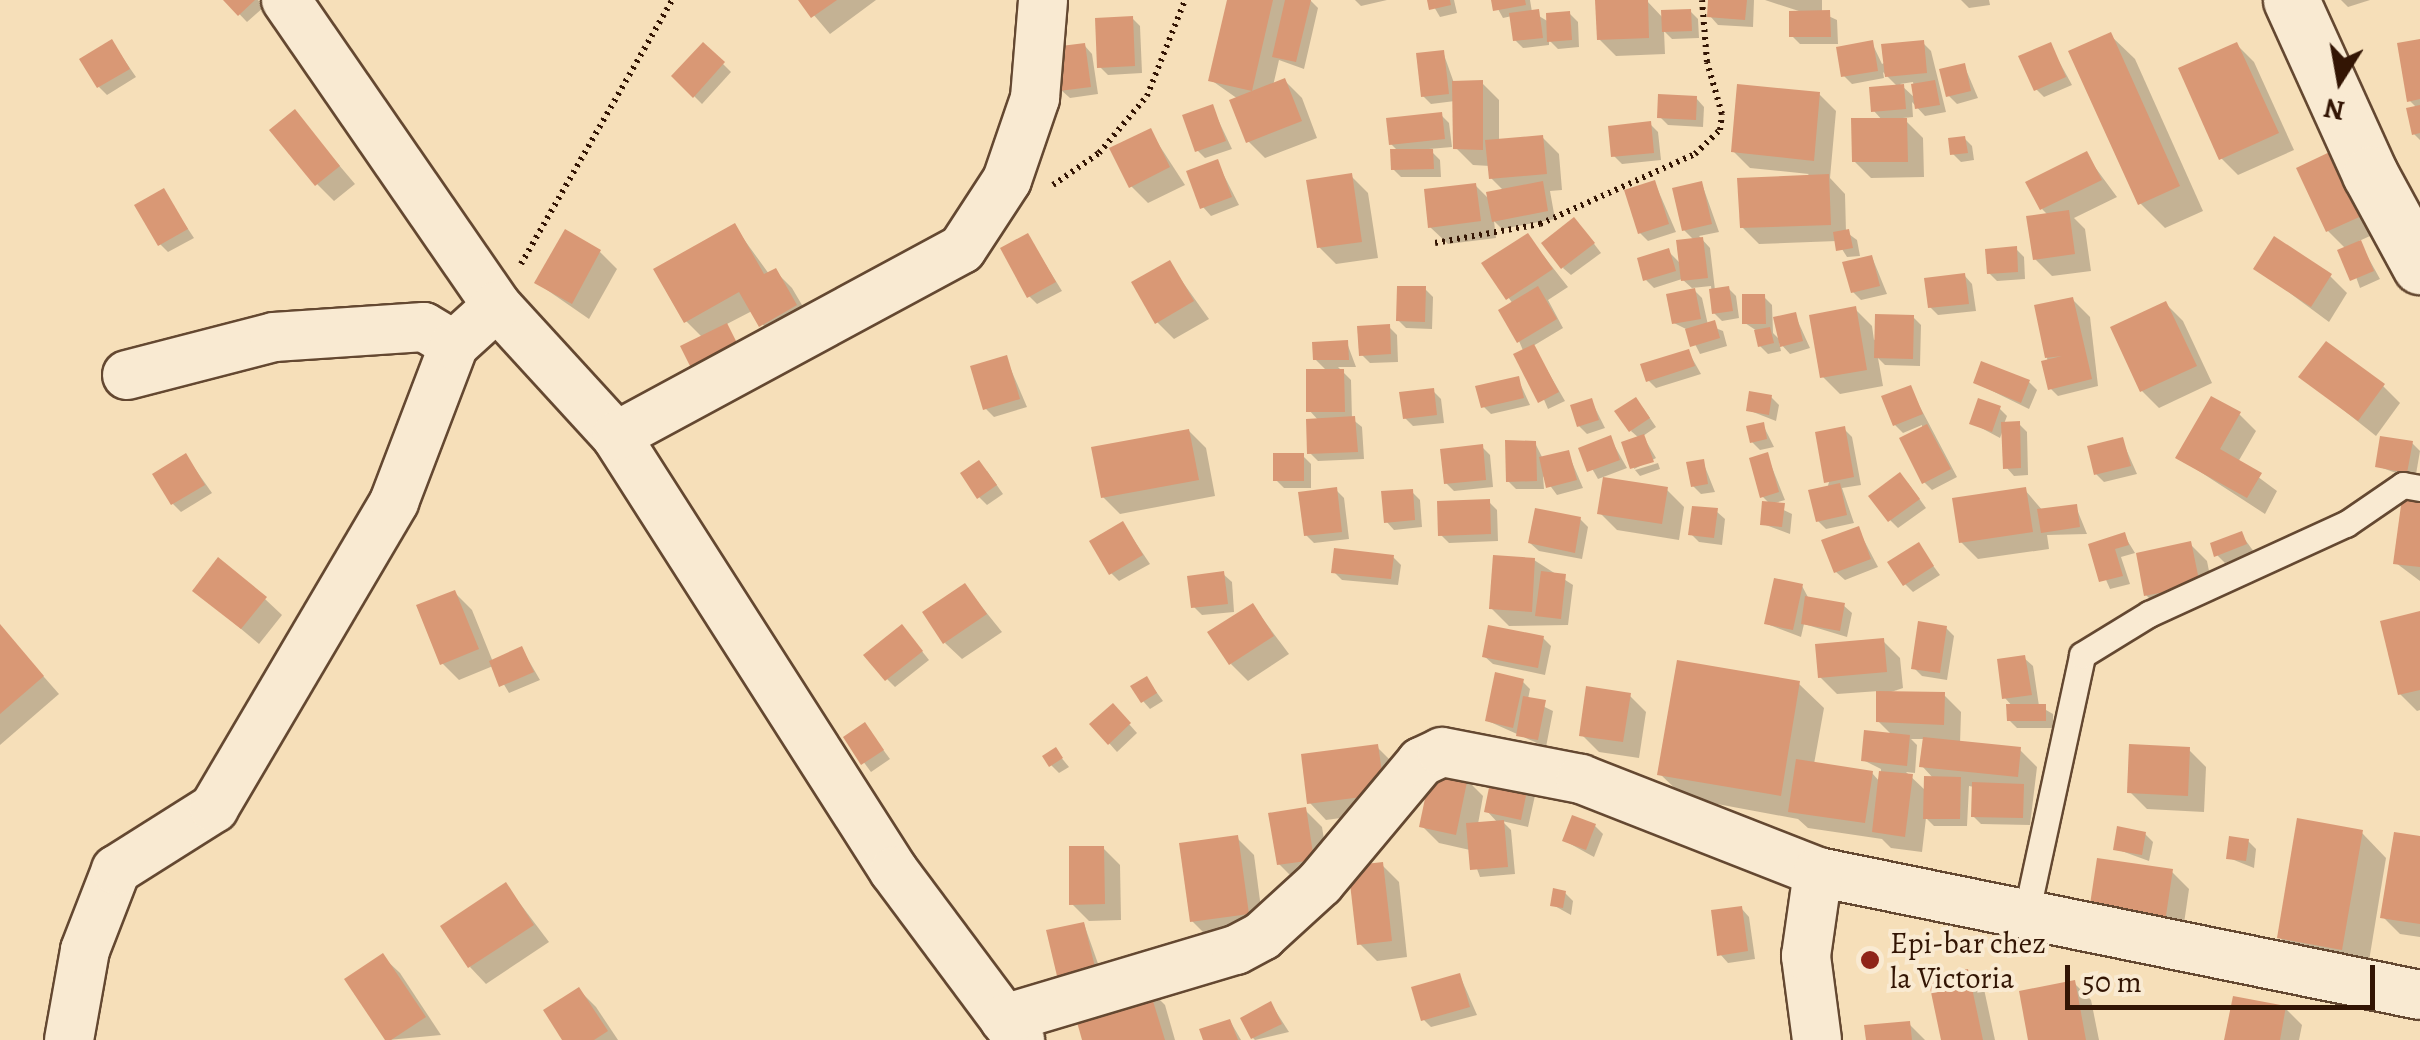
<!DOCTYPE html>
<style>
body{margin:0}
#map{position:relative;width:2420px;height:1040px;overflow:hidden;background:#f6dfb9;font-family:Alegreya,serif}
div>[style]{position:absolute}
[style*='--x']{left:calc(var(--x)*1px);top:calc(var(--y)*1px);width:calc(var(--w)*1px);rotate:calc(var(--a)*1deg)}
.shadow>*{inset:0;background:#0003}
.building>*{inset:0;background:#d99875}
.path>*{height:6px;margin-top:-3px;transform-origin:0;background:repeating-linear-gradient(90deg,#331504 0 2.5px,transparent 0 7.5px)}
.roads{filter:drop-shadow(2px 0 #644831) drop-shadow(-2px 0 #644831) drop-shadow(0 2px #644831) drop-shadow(0 -2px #644831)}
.lane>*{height:25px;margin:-12.5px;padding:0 12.5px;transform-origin:12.5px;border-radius:12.5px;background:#f9ead2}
.street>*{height:48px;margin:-24px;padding:0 24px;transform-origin:24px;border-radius:24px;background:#f9ead2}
.secondary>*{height:55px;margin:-27.5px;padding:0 27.5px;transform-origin:27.5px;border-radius:27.5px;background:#f9ead2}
.dots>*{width:28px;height:28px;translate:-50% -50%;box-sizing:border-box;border:5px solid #f9ead2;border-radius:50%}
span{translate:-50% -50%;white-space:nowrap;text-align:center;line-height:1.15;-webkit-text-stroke:8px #f9ead2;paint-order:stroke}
.poi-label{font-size:30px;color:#331504}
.left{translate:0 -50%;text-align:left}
.north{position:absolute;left:2290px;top:30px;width:100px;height:100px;-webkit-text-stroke:8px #f9ead2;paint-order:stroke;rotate:191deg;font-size:28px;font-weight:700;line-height:40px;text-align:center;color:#331504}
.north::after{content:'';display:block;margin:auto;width:35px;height:45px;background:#331504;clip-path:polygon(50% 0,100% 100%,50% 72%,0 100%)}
.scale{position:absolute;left:2065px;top:965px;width:310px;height:45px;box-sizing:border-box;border:5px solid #331504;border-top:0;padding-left:12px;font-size:30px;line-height:35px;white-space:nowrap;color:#331504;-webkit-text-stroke:8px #f9ead2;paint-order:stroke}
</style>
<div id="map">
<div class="shadow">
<i style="clip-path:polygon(226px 0,258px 0,264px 7px,247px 22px)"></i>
<i style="clip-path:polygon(801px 0,876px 0,830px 34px)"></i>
<i style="clip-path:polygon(1229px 0,1310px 0,1318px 8px,1304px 69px,1279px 60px,1273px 86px,1285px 81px,1302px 98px,1317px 138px,1265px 158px,1248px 141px,1238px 99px,1211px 80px)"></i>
<i style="clip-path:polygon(1355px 0,1387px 0,1361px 6px)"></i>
<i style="clip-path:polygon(1430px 0,1454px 0,1457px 13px,1440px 17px)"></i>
<i style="clip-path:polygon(1493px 0,1530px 0,1532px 12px,1549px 22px,1570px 14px,1578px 22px,1579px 47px,1558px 49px,1549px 40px,1549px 45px,1523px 48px,1515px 40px,1512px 16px,1503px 18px)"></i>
<i style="clip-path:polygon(1711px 0,1754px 0,1753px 27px,1718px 25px,1710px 16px)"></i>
<i style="clip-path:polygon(1765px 0,1822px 0,1822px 13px,1837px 20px,1838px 44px,1800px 44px,1792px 36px,1805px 13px)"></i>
<i style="clip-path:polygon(1961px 0,1989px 0,1990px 5px,1969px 8px)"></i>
<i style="clip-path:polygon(2341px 0,2370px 0,2348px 7px)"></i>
<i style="clip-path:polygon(1647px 1px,1663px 18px,1690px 11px,1698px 19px,1699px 38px,1672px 39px,1664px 31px,1665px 54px,1616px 56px,1599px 39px)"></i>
<i style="clip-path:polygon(1132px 18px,1140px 26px,1142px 73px,1108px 75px,1100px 67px)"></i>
<i style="clip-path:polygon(2110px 35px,2135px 59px,2203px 211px,2165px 228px,2140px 203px)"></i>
<i style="clip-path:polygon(112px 42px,136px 77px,107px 95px,99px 87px)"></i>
<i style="clip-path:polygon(2420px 42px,2420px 140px,2414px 134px,2417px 108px,2409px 100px)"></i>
<i style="clip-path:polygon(evenodd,1872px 43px,1882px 64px,1923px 43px,1931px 51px,1946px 112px,1925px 116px,1912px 102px,1913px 117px,1903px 118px,1923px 138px,1924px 177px,1871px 178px,1854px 161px,1883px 121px,1874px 111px,1898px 87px,1883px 72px,1884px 78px,1852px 84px,1844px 76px,1872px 43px,1913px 82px,1916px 99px,1900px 84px,1913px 82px)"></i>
<i style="clip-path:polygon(704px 45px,731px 72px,702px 104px,674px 76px)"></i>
<i style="clip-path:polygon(1084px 45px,1092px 54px,1098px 94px,1070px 98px,1061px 90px)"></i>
<i style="clip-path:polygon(2050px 45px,2072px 85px,2044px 97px,2036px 89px)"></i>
<i style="clip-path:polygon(2237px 45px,2254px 62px,2294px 150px,2238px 175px,2221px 158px)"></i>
<i style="clip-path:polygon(1443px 52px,1454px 83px,1482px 83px,1499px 100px,1499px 141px,1542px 137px,1559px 154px,1562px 190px,1550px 191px,1555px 219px,1502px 229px,1494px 221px,1496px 238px,1448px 244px,1430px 227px,1475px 185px,1490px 200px,1504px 191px,1491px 178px,1490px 166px,1473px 165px,1456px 148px,1455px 101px,1431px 104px,1423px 96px)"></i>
<i style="clip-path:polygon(1964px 65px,1978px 98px,1957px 104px,1949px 96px)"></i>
<i style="clip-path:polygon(1819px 94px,1836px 111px,1830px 178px,1845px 194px,1846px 232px,1857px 240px,1860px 256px,1847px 257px,1837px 241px,1759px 244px,1742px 227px,1809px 174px,1750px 168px,1733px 151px)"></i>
<i style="clip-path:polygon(1696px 98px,1704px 107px,1703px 127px,1668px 125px,1660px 117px)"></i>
<i style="clip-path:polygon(1212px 107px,1232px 149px,1205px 158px,1197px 150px)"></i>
<i style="clip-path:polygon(294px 112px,355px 184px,334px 201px,317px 184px)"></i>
<i style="clip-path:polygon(1441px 115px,1449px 123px,1452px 147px,1429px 149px,1440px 160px,1441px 177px,1401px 177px,1393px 169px,1399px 152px,1391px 144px)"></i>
<i style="clip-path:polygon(1650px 124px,1658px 132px,1661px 160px,1622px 164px,1614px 156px)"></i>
<i style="clip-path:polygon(1150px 131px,1185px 185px,1148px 203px,1131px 186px)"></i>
<i style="clip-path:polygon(1964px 138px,1972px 146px,1974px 160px,1961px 162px,1953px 154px)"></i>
<i style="clip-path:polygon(2335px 152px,2381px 231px,2359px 241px,2380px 279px,2360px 288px,2346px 249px,2328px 231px)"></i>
<i style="clip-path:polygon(2086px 155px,2117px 197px,2074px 218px,2085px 229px,2091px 271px,2052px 276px,2035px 259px,2048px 215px,2042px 209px)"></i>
<i style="clip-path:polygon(1217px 162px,1239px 205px,1211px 216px,1203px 207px)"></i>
<i style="clip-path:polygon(1351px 176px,1368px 193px,1378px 258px,1336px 264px,1319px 247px)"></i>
<i style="clip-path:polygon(1655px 183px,1676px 232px,1648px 241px,1640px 233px)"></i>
<i style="clip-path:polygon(1702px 184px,1719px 232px,1699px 236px,1710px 248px,1715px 290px,1728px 288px,1736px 296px,1739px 318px,1722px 321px,1714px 313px,1711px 286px,1692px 288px,1702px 298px,1708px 325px,1723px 331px,1727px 346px,1700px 354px,1688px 330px,1674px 323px,1694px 290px,1682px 279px,1654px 288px,1646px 280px,1668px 251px,1681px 264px,1695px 241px,1684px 230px)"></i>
<i style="clip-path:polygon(163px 191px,194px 238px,168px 252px,160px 244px)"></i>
<i style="clip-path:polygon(735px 227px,769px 274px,775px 271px,792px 288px,812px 322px,777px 342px,752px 311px,725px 325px,747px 359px,703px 338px,686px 321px)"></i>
<i style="clip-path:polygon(1582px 228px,1601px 253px,1571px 275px,1563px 268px)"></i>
<i style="clip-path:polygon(1028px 236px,1062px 291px,1037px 304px,1029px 296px)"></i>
<i style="clip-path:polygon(1528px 236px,1568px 287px,1548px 300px,1563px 328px,1533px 346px,1565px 401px,1548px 409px,1519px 341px,1513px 304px,1485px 264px)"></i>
<i style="clip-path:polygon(2016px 249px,2024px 257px,2025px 279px,1997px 281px,1989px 273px)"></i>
<i style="clip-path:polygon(600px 252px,617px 269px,589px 319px,537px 283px)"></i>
<i style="clip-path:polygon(1872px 257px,1887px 294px,1861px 300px,1853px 292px)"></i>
<i style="clip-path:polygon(1169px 263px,1209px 319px,1174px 339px,1157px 322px)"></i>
<i style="clip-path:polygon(2256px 268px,2330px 276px,2347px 293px,2329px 322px)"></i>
<i style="clip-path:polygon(1964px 275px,1972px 284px,1976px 311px,1938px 315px,1930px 307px)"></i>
<i style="clip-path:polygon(1425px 289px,1433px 297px,1432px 329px,1406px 328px,1398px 320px)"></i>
<i style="clip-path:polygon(1764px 297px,1772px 305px,1773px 333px,1781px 341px,1795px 315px,1810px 348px,1790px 354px,1779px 342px,1781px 351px,1768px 354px,1760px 346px,1757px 331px,1745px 323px)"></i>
<i style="clip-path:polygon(2073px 300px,2090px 317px,2098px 386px,2058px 396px,2050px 388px,2047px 357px)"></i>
<i style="clip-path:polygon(2166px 304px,2183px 321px,2212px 383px,2159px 408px,2142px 391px)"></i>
<i style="clip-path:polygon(1855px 309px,1872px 326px,1874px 340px,1913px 317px,1921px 325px,1920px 366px,1885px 365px,1878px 358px,1883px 386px,1840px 394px,1823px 377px)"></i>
<i style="clip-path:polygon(1389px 327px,1397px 335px,1398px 362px,1370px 363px,1362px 355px)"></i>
<i style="clip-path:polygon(1347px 343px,1356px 367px,1338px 367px,1351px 380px,1352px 419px,1362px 427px,1364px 459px,1318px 461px,1310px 453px,1319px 421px,1309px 410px,1328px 372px,1315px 359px)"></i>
<i style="clip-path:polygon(1688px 351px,1701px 374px,1656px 388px,1648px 380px)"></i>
<i style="clip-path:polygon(1006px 358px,1027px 407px,994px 417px,986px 409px)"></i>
<i style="clip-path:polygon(2302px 377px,2383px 386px,2400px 403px,2376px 436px)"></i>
<i style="clip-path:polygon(1518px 379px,1530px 405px,1491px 414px,1483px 406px)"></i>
<i style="clip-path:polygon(2029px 382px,2037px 390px,2029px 409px,1976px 383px)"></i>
<i style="clip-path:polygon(1910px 388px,1957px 477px,1932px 490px,1924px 482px,1922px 425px,1903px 433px,1895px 425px)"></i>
<i style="clip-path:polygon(1433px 391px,1441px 399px,1444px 423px,1413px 426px,1405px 418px)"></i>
<i style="clip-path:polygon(1771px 397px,1779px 405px,1776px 421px,1748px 410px)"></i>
<i style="clip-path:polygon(1591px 400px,1605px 428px,1587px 434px,1579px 426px)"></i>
<i style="clip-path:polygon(1643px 408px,1656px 427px,1643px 436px,1656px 458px,1634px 469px,1639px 438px,1631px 431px)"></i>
<i style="clip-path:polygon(1999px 408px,2007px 416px,2004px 424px,2019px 424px,2027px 432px,2028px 475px,2014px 476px,2006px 467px,2004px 427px,2000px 438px,1972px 423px)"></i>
<i style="clip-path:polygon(2239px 414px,2256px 431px,2238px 462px,2277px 491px,2265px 514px,2179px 458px)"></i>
<i style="clip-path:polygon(1763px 425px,1774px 447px,1760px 450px,1752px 442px)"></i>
<i style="clip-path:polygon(1844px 429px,1852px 437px,1861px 485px,1842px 488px,1854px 523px,1826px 529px,1818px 521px)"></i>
<i style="clip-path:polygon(1189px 431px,1206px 448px,1215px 496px,1120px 514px,1103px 497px)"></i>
<i style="clip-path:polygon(1610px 438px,1627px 468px,1598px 479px,1581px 449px)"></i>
<i style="clip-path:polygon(2122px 440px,2137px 474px,2104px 482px,2096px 474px)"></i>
<i style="clip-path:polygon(1535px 443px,1543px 459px,1568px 453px,1583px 488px,1557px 495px,1543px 476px,1544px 489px,1516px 489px,1508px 481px)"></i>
<i style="clip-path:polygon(2412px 443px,2420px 451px,2415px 480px,2377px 466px)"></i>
<i style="clip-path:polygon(1482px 447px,1490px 455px,1493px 487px,1454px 491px,1446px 483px)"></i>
<i style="clip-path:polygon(1767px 455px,1785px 500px,1771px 504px,1792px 514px,1790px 534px,1763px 524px,1770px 504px,1762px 496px)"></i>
<i style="clip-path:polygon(186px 456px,212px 493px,181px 512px,173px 504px)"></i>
<i style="clip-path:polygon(1303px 456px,1311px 464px,1311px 488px,1284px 488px,1276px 480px)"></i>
<i style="clip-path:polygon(1703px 462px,1715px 492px,1701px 494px,1693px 486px)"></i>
<i style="clip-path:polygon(1658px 463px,1660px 469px,1640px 476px,1635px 470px)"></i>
<i style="clip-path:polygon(987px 471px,1003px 494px,987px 505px,979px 497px)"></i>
<i style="clip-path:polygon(1908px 483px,1926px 508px,1898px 528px,1890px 520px)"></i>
<i style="clip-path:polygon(1336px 490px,1344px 498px,1349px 539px,1314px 543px,1306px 535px)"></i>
<i style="clip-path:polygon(1667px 490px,1684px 507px,1679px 540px,1617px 530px,1600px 513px)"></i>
<i style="clip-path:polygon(2025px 490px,2043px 511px,2076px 507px,2087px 534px,2047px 535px,2049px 549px,1978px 559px,1961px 542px)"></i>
<i style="clip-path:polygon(1412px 492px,1420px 500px,1422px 527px,1394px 530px,1386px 521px)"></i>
<i style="clip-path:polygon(1489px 502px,1497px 510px,1498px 541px,1449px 543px,1441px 535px)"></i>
<i style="clip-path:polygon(2420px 503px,2420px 581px,2396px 563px)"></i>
<i style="clip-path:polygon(1716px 511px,1725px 519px,1722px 545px,1699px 542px,1691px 534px)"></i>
<i style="clip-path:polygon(1580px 519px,1588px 527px,1582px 559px,1539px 551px,1530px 543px)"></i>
<i style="clip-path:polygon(1123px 524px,1150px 564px,1119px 581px,1111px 573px)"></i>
<i style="clip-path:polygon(1858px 529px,1878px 567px,1845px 580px,1836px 572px)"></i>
<i style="clip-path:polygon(2241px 534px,2254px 552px,2225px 563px,2217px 555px)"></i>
<i style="clip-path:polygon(2124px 535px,2135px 553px,2121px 557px,2130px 584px,2110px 589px,2091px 545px)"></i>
<i style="clip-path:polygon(2190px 544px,2207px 561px,2215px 601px,2163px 612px,2146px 595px)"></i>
<i style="clip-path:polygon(1918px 545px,1940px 575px,1913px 592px,1905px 584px)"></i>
<i style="clip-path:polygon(1393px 557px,1401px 565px,1398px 585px,1342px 580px,1334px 572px)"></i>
<i style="clip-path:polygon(1534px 560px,1573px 585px,1568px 625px,1509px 626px,1492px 609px)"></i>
<i style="clip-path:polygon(1223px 574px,1232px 582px,1234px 612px,1202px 615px,1194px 607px)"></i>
<i style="clip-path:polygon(965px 586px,1002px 632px,962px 659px,945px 643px)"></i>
<i style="clip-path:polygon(1802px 586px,1809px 599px,1843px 605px,1852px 613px,1847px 637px,1804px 624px,1801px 637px,1767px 624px)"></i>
<i style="clip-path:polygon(195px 590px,265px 599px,282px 615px,259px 644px)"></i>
<i style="clip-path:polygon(455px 593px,472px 610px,493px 662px,522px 649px,540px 680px,509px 693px,493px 666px,459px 680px,442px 663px)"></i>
<i style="clip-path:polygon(1253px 606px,1289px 654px,1248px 681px,1231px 664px)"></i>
<i style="clip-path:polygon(2420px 614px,2420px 710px,2417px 711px,2400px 694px)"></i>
<i style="clip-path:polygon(0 627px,59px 694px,0 745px)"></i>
<i style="clip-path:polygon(1946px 628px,1954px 636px,1947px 680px,1922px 676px,1914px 668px)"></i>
<i style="clip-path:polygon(909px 635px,929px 660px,895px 687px,887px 679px)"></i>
<i style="clip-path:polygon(1543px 638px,1551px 646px,1545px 675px,1493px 664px,1484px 656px)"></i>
<i style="clip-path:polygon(evenodd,1883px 641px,1900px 658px,1903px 688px,1885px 694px,1944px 695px,1961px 712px,1960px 744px,2020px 750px,2037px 767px,2030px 825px,1981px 824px,1973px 816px,1974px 787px,1969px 786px,1967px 826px,1934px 826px,1926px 818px,1922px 852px,1891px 848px,1882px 839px,1808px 828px,1798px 819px,1685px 798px,1660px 774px,1799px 684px,1824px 708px,1814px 764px,1872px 773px,1880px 782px,1881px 769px,1863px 760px,1892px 735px,1878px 721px,1879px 691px,1837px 694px,1820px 677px,1883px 641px,1911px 739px,1925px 739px,1922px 766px,1934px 779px,1926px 791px,1906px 772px,1915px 773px,1917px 745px,1911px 739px)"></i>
<i style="clip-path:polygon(2024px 658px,2033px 666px,2039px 706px,2053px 714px,2053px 728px,2017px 728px,2009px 720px,2013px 707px,2005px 698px)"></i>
<i style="clip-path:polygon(1147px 679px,1163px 701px,1150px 709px,1143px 701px)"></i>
<i style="clip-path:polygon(1522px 681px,1530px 689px,1528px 699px,1553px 711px,1546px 747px,1488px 721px)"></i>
<i style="clip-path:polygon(1629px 695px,1646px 712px,1639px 758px,1599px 752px,1582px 735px)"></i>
<i style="clip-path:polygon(1113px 706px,1137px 733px,1117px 752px,1093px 725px)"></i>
<i style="clip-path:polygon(865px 725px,890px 759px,871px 772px,846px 738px)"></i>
<i style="clip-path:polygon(1377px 747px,1394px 764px,1400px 810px,1326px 820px,1310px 803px)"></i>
<i style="clip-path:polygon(1055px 750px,1069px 767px,1059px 773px,1051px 765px)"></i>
<i style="clip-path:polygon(2189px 750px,2206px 767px,2204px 812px,2147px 809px,2130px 792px)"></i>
<i style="clip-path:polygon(1494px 776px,1536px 791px,1528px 827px,1502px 821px,1511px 830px,1515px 874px,1480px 877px,1470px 850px,1439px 843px,1422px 826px,1466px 779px,1483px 796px,1478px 824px,1498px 823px,1487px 811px)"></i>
<i style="clip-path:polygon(1305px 810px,1322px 827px,1330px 876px,1296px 881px,1279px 864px)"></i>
<i style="clip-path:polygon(1595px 826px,1603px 834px,1594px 857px,1565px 841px)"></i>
<i style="clip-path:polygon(2362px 833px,2386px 858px,2367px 973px,2304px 962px,2279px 937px)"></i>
<i style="clip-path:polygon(2145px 834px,2153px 842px,2149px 861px,2116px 849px)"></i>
<i style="clip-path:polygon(1237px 838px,1254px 855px,1264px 931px,1209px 938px,1192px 921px)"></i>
<i style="clip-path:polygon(2420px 839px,2420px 937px,2400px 934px,2383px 917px)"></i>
<i style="clip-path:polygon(2248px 841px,2256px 849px,2254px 868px,2229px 858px)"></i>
<i style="clip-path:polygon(1103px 848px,1120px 865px,1121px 920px,1089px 921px,1072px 904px)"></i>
<i style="clip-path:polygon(1382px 865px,1399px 882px,1407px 957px,1377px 961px,1360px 944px)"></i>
<i style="clip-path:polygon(2172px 872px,2189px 889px,2182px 937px,2092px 910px)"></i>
<i style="clip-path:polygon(506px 885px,549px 942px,486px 984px,470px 967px)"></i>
<i style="clip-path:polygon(1565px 893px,1573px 901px,1571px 915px,1553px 905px)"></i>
<i style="clip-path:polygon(1741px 908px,1749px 917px,1755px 959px,1728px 963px,1720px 954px)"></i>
<i style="clip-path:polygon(1084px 924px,1102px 975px,1067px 982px,1059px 974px)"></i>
<i style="clip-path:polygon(383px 957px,400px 973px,441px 1035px,388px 1040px)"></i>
<i style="clip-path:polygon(1967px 972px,1984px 989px,1995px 1040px,1944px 1040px)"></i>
<i style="clip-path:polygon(1460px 976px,1477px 1015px,1431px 1027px,1423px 1019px)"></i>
<i style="clip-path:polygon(2074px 983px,2091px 1000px,2099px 1040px,2031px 1040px)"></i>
<i style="clip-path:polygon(1148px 988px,1165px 1005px,1175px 1040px,1085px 1040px)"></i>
<i style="clip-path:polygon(579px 990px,596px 1007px,618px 1040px,565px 1040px)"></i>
<i style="clip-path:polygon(1271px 1004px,1289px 1032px,1255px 1040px,1253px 1038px)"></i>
<i style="clip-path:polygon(2285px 1008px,2302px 1025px,2299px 1040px,2226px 1040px)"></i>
<i style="clip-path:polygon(1230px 1021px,1241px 1040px,1206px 1040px)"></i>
<i style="clip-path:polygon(1909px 1024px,1925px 1040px,1868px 1040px)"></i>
</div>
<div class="building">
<i style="clip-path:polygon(223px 0,255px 0,238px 16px)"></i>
<i style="clip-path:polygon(798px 0,837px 0,811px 18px)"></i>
<i style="clip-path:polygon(1227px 0,1273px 0,1252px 91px,1208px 81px)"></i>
<i style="clip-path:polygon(1285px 0,1311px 0,1296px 62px,1272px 57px)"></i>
<i style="clip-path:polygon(1427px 0,1450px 0,1451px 5px,1429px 10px)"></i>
<i style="clip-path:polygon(1491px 0,1525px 0,1526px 5px,1493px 11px)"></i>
<i style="clip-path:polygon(1595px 0,1648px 0,1649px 38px,1597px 40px)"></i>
<i style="clip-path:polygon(1708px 0,1747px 0,1745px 20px,1707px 17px)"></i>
<i style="clip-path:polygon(1539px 9px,1543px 38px,1513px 41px,1509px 13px)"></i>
<i style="clip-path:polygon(1691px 9px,1692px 31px,1662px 32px,1661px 10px)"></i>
<i style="clip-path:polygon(1830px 10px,1831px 37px,1789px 37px,1789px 11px)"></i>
<i style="clip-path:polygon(1570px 11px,1572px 40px,1547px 42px,1546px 13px)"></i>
<i style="clip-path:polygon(1133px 16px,1135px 66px,1097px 68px,1095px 18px)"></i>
<i style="clip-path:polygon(2111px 32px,2180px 186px,2138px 205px,2068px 51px)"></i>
<i style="clip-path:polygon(112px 39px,130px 69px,97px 88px,79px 59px)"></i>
<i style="clip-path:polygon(2420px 39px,2420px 99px,2407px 102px,2397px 43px)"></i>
<i style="clip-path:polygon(1873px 40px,1878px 71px,1841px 77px,1836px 47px)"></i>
<i style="clip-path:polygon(1924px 40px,1927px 73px,1885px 77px,1881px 44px)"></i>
<i style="clip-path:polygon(703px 42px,725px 62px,693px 98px,671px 76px)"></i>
<i style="clip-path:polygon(2051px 42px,2066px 77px,2034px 91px,2018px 56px)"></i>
<i style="clip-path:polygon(2237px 42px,2279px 133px,2219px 160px,2178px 68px)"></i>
<i style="clip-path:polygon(1085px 43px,1091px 87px,1059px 91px,1053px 47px)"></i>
<i style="clip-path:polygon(1444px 50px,1449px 94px,1421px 97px,1416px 53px)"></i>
<i style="clip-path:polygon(1965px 63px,1971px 91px,1946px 97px,1939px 69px)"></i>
<i style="clip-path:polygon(1285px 78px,1302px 121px,1246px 143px,1229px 100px)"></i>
<i style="clip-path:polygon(1483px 80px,1483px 150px,1453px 149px,1452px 81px)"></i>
<i style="clip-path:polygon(1935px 80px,1940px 105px,1915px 109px,1911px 84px)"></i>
<i style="clip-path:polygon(1737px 84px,1820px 92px,1814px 161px,1731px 152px)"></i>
<i style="clip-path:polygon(1904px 84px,1906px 109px,1871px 112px,1869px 87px)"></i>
<i style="clip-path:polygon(1658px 94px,1697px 96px,1696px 120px,1657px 118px)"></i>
<i style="clip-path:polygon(1213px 104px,1226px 141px,1195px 152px,1182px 115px)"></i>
<i style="clip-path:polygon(2420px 105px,2420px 133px,2412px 135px,2406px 108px)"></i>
<i style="clip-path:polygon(295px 109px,340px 166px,315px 186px,269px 130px)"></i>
<i style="clip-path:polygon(1442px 112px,1445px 139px,1389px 145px,1386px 118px)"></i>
<i style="clip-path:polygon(1851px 118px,1907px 118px,1908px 162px,1852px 162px)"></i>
<i style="clip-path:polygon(1651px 121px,1654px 153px,1611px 157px,1608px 126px)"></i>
<i style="clip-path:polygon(1151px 128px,1170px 167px,1129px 188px,1109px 148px)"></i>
<i style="clip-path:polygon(1543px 135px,1547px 174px,1489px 179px,1485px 140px)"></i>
<i style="clip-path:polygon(1965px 136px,1968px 153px,1950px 155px,1948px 138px)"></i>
<i style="clip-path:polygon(1390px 149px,1433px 149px,1434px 169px,1391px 170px)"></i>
<i style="clip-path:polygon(2336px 149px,2366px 214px,2326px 232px,2296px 168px)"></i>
<i style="clip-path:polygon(2087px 151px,2102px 180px,2040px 210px,2025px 182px)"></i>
<i style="clip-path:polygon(1218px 159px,1232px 197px,1200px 209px,1186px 171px)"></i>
<i style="clip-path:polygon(1352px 173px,1362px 242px,1317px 248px,1306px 180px)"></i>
<i style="clip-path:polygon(1829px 174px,1831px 225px,1740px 228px,1737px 178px)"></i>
<i style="clip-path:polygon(1655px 180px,1669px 224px,1638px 234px,1624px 190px)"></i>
<i style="clip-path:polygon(1543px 181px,1548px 211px,1492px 222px,1486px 192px)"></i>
<i style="clip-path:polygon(1702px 181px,1712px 224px,1682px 231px,1672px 188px)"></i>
<i style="clip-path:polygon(1476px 183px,1481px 221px,1428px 228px,1424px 189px)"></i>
<i style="clip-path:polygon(164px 188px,188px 229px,158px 246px,134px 205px)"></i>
<i style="clip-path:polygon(2069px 210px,2075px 254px,2033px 260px,2026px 216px)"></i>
<i style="clip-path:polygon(1574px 217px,1595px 243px,1561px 269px,1541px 243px)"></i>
<i style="clip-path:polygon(735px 223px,764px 274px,776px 268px,797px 305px,759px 327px,739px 292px,684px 323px,653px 269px)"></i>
<i style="clip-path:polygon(565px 229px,601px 250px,572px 304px,534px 283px)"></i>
<i style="clip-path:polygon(1849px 229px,1853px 248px,1836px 251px,1833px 232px)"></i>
<i style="clip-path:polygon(1028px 233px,1056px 282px,1027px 298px,1000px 248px)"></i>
<i style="clip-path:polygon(1528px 233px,1553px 269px,1506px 300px,1481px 263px)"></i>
<i style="clip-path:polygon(2274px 236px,2332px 274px,2311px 307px,2253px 269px)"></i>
<i style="clip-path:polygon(1703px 237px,1708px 278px,1681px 281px,1676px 240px)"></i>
<i style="clip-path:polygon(2361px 240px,2374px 271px,2350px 281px,2337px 250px)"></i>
<i style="clip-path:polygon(2017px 246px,2018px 272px,1987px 274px,1985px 249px)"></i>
<i style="clip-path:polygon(1669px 248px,1676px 271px,1643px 281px,1637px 258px)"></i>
<i style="clip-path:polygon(1872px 255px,1880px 286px,1851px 293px,1842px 262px)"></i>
<i style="clip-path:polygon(1170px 260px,1194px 301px,1155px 324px,1131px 282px)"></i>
<i style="clip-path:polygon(1965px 273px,1969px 304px,1928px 308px,1924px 278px)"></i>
<i style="clip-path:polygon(1397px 286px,1426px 286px,1425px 322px,1396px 321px)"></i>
<i style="clip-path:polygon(1538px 286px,1557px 319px,1517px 343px,1498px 310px)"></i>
<i style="clip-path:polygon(1729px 286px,1733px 311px,1712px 314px,1709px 289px)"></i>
<i style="clip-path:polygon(1695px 288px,1701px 319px,1672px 324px,1666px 294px)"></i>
<i style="clip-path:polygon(1742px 294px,1765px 294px,1766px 324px,1742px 324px)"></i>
<i style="clip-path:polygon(2073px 297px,2092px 379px,2048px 390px,2041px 361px,2062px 356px,2045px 358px,2034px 305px)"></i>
<i style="clip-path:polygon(2166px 301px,2197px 366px,2140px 392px,2110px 327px)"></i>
<i style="clip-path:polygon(1856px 306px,1867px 370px,1820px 378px,1809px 315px)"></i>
<i style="clip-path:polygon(1796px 312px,1803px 341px,1780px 347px,1773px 317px)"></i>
<i style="clip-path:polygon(1875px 314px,1914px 315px,1913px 359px,1874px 358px)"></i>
<i style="clip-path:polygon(1715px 320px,1720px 338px,1690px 347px,1685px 329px)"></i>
<i style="clip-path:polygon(727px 323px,741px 351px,694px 374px,680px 346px)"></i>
<i style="clip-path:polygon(1390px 324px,1391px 354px,1359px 356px,1357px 326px)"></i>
<i style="clip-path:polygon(1770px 327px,1774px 343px,1758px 347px,1754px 330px)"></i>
<i style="clip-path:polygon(1348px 340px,1349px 360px,1313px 360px,1312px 342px)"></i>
<i style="clip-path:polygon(2326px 341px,2385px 384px,2358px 421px,2298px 377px)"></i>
<i style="clip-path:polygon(1534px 344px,1559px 392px,1538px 403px,1513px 354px)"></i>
<i style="clip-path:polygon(1689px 349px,1695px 366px,1646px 382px,1640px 364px)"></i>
<i style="clip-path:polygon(1007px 355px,1020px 399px,983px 410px,970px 366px)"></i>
<i style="clip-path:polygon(1981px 361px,2030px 380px,2021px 403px,1973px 383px)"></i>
<i style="clip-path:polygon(1306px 369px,1344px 369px,1345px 412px,1306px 412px)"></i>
<i style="clip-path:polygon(1519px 376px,1524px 398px,1481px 408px,1475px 386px)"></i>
<i style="clip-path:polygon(1911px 385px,1923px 414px,1893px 426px,1881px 396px)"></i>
<i style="clip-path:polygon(1434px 388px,1437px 415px,1403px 419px,1399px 392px)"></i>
<i style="clip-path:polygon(1749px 391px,1772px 395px,1769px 415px,1746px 411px)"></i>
<i style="clip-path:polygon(2211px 396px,2241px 412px,2220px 449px,2262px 473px,2247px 498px,2175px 458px)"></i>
<i style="clip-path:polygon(1636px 397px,1650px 418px,1629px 432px,1614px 411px)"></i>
<i style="clip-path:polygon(1592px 398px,1599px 420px,1577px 427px,1570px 405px)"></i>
<i style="clip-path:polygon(1978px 398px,2001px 406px,1992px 432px,1969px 424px)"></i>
<i style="clip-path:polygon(1355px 416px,1358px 452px,1307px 454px,1306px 419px)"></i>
<i style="clip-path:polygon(2020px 421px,2021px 468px,2003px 469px,2001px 422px)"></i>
<i style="clip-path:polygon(1764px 422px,1767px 439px,1750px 443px,1746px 426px)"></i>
<i style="clip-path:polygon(1927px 424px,1951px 469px,1922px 484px,1899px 438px)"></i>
<i style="clip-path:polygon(1845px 426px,1854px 477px,1824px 483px,1815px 432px)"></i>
<i style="clip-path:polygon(1189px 429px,1199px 480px,1101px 498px,1091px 447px)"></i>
<i style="clip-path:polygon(1644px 434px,1654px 462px,1630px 469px,1621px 442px)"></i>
<i style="clip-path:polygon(1611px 435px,1620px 460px,1587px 472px,1578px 448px)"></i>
<i style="clip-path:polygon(2380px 436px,2413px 441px,2407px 473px,2375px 467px)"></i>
<i style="clip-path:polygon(2123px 437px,2131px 466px,2094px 475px,2087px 446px)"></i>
<i style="clip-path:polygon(1505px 440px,1536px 441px,1537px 481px,1506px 482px)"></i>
<i style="clip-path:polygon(1483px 444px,1486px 480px,1444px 484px,1440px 449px)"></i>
<i style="clip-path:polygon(1569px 450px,1577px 480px,1546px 488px,1539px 457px)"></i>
<i style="clip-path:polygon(1768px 452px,1779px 492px,1760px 498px,1749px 458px)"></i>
<i style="clip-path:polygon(186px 453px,205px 485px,171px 505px,152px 474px)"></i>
<i style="clip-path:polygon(1273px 453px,1304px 453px,1304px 481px,1273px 481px)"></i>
<i style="clip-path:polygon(1704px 459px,1708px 484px,1691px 487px,1686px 462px)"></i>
<i style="clip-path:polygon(979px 460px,997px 485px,977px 499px,960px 473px)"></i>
<i style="clip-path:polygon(1900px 472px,1920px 499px,1888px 522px,1868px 496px)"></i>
<i style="clip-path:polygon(1603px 477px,1668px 487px,1662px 524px,1597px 514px)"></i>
<i style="clip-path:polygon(1840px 483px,1847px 515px,1816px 522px,1808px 490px)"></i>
<i style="clip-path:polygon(1337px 487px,1342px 532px,1304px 536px,1298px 492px)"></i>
<i style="clip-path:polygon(2026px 487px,2033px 532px,1959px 543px,1952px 498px)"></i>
<i style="clip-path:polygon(1413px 489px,1415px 520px,1384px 523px,1381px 491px)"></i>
<i style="clip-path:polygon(2402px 498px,2420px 501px,2420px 567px,2393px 564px)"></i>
<i style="clip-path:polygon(1490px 499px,1491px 534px,1438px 536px,1437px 501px)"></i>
<i style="clip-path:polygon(1762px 501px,1785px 503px,1782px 527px,1760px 525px)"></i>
<i style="clip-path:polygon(2077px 504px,2080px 527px,2041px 533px,2037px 509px)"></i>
<i style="clip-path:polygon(1692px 506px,1718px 508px,1714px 538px,1688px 535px)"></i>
<i style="clip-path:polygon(1535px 508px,1581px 517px,1575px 553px,1528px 543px)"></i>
<i style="clip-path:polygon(1123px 521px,1143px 555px,1109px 575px,1089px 541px)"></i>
<i style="clip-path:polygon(1859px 526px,1871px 559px,1834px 573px,1821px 540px)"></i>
<i style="clip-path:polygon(2242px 531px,2247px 544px,2214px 557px,2210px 543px)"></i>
<i style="clip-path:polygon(2125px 532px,2129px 545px,2115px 549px,2123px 576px,2099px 582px,2088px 544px)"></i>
<i style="clip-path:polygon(2191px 541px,2200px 585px,2144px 596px,2136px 553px)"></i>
<i style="clip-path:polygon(1919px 542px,1934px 566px,1903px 586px,1887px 562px)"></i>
<i style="clip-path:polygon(1334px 548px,1394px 555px,1391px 579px,1331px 573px)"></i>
<i style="clip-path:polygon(1493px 555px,1535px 558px,1532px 612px,1489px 609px)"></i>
<i style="clip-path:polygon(218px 557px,267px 597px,241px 629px,192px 591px)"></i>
<i style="clip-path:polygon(1224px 571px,1228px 604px,1191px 608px,1187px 576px)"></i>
<i style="clip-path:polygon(1541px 571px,1566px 574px,1561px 619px,1535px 616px)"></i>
<i style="clip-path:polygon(1774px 578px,1803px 584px,1793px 630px,1764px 624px)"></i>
<i style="clip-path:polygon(965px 583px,987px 614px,943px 644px,922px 612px)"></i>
<i style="clip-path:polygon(455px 590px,479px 649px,440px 665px,416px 605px)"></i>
<i style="clip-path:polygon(1805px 596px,1845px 603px,1840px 631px,1801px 624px)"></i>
<i style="clip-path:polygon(1253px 603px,1274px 636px,1229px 665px,1207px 632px)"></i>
<i style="clip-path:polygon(2420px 611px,2420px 690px,2398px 695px,2380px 621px)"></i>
<i style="clip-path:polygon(1918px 621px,1947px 626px,1940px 673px,1911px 669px)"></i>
<i style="clip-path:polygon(0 624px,44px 676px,0 714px)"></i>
<i style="clip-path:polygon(902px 624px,923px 651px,885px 681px,863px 655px)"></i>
<i style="clip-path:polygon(1488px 625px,1544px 636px,1538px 668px,1482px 657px)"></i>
<i style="clip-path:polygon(1884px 638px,1887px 672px,1818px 678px,1815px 644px)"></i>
<i style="clip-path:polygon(522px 646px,534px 672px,499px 687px,489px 661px)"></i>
<i style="clip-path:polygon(2025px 655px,2032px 695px,2002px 699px,1997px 659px)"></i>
<i style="clip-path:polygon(1677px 660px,1800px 681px,1781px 796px,1657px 775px)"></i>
<i style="clip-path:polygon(1495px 672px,1524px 679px,1513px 728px,1485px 721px)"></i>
<i style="clip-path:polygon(1147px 676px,1157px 693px,1141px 703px,1130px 686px)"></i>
<i style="clip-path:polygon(1586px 686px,1631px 693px,1623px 742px,1579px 736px)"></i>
<i style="clip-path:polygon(1876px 691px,1945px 692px,1944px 725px,1876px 722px)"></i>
<i style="clip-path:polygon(1523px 696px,1546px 700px,1538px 740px,1516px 736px)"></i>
<i style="clip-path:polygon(1113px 703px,1131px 723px,1108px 745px,1089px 724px)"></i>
<i style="clip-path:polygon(2006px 704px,2046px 704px,2046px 721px,2007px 721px)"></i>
<i style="clip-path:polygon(865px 722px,884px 750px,861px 765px,843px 737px)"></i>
<i style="clip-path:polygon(1864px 730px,1910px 735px,1907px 766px,1861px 761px)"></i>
<i style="clip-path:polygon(1923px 737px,2021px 747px,2018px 777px,1919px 767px)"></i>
<i style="clip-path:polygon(1378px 744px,1385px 794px,1307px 804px,1301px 754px)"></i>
<i style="clip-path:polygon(2129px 744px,2190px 747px,2188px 796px,2127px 793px)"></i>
<i style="clip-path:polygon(1056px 747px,1063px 758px,1049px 767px,1042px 756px)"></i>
<i style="clip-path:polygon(1796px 759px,1873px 771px,1865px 823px,1788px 812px)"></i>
<i style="clip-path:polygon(1431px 770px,1468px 777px,1456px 835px,1419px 827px)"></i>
<i style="clip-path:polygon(1879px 771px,1913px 774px,1905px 837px,1872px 832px)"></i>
<i style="clip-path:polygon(1492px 773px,1529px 781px,1521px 820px,1484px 812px)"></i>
<i style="clip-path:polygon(1924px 776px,1961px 777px,1960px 819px,1923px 819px)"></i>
<i style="clip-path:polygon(1972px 782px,2024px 784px,2023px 818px,1971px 817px)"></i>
<i style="clip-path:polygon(1306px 807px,1314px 860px,1277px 865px,1268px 813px)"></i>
<i style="clip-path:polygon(1572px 815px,1596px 824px,1586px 850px,1562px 841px)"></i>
<i style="clip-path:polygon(2297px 818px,2363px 830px,2342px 950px,2277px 938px)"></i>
<i style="clip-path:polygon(1504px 820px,1508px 867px,1470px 870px,1466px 823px)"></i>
<i style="clip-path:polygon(2117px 826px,2146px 832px,2142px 855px,2113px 850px)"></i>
<i style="clip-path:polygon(2394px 832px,2420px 836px,2420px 924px,2380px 918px)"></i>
<i style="clip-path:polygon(1238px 835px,1249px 914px,1190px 922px,1179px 843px)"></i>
<i style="clip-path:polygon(2229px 836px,2249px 839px,2246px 861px,2226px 859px)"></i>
<i style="clip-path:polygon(1069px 846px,1104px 846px,1105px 904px,1069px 905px)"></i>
<i style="clip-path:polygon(2097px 858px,2173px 869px,2165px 922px,2089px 911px)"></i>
<i style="clip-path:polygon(1383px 862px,1392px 941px,1357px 945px,1348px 866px)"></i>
<i style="clip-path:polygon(506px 882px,534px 925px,468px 968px,440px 926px)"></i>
<i style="clip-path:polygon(1553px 888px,1566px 891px,1563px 908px,1550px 906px)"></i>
<i style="clip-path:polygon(1742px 906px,1748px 951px,1717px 956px,1711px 910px)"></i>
<i style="clip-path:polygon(1084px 922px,1095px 967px,1057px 976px,1046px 930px)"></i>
<i style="clip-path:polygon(383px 953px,426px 1017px,391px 1040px,385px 1040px,344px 979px)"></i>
<i style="clip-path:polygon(1968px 969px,1983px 1040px,1941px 1040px,1928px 978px)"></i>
<i style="clip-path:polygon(1460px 973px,1470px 1007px,1421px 1021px,1411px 987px)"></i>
<i style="clip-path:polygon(2075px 980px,2086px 1040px,2028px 1040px,2019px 991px)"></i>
<i style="clip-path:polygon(1148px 985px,1165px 1040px,1082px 1040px,1073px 1008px)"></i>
<i style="clip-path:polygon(579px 987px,608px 1031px,594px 1040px,562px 1040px,543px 1010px)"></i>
<i style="clip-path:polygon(2233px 996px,2286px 1006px,2280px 1040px,2224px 1040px)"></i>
<i style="clip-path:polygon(1271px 1001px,1282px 1024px,1251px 1039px,1240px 1018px)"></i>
<i style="clip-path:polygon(1230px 1019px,1238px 1040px,1203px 1040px,1199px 1029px)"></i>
<i style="clip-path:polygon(1910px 1021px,1912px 1040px,1866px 1040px,1864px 1025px)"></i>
</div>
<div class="path">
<i style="--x:1053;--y:185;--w:56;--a:-34.8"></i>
<i style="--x:1099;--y:153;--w:75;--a:-49.9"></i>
<i style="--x:1147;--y:96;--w:103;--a:-68.4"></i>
<i style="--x:1435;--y:243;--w:107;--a:-10.3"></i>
<i style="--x:1540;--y:224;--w:170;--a:-24.3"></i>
<i style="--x:1695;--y:154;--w:35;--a:-44"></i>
<i style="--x:1720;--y:130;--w:16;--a:-83"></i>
<i style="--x:1722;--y:114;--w:54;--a:-106.1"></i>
<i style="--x:1707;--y:62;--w:62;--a:-94.6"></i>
<i style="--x:521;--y:264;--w:304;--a:-60.2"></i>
</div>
<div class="roads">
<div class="lane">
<i style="--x:2026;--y:915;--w:266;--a:-77.8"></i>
<i style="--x:2082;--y:655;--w:79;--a:-31.5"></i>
<i style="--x:2149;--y:614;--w:217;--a:-24.6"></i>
<i style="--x:2346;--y:524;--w:69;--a:-34.4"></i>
<i style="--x:2403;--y:485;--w:17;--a:10"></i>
</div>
<div class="street">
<i style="--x:286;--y:0;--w:372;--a:55.4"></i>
<i style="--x:497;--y:306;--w:176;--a:47.5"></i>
<i style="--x:616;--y:436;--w:516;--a:57.42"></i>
<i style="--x:894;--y:871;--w:211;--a:53.3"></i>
<i style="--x:127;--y:375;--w:152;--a:-14.5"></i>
<i style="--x:274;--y:337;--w:150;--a:-3.8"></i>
<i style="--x:424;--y:327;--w:35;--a:31"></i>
<i style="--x:616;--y:436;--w:393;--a:-28.4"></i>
<i style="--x:962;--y:249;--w:82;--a:-56.9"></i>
<i style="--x:1007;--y:180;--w:87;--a:-71.1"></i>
<i style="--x:1035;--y:98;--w:98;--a:-85.3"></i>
<i style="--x:1004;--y:1019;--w:242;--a:-16.6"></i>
<i style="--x:1236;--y:950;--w:30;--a:-28"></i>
<i style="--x:1262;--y:936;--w:79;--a:-42.4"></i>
<i style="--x:1320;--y:883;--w:158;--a:-50.1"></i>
<i style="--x:1421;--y:762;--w:23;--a:-25"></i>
<i style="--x:1442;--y:752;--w:142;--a:11"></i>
<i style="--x:1581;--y:779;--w:255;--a:21.4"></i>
<i style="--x:1818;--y:872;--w:614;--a:11.55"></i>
<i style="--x:69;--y:1040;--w:91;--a:-79.9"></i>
<i style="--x:85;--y:950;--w:86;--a:-68.8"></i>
<i style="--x:116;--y:870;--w:116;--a:-32.3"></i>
<i style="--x:214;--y:808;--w:355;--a:-59.5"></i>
<i style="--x:394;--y:502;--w:168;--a:-69.1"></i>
<i style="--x:454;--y:345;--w:58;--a:-42.2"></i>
<i style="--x:1817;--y:1040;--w:85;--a:-97.5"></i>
<i style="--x:1806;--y:956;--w:85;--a:-81.9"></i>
</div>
<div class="secondary">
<i style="--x:2291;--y:0;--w:191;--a:65.6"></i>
<i style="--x:2370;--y:174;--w:105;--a:61.5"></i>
</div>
</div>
<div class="dots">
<i style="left:1870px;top:960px;background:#8f2418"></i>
</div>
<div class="poi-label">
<span class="left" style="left:1890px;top:960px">Epi-bar chez<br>la Victoria</span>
</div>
<div class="north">N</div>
<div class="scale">50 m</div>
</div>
